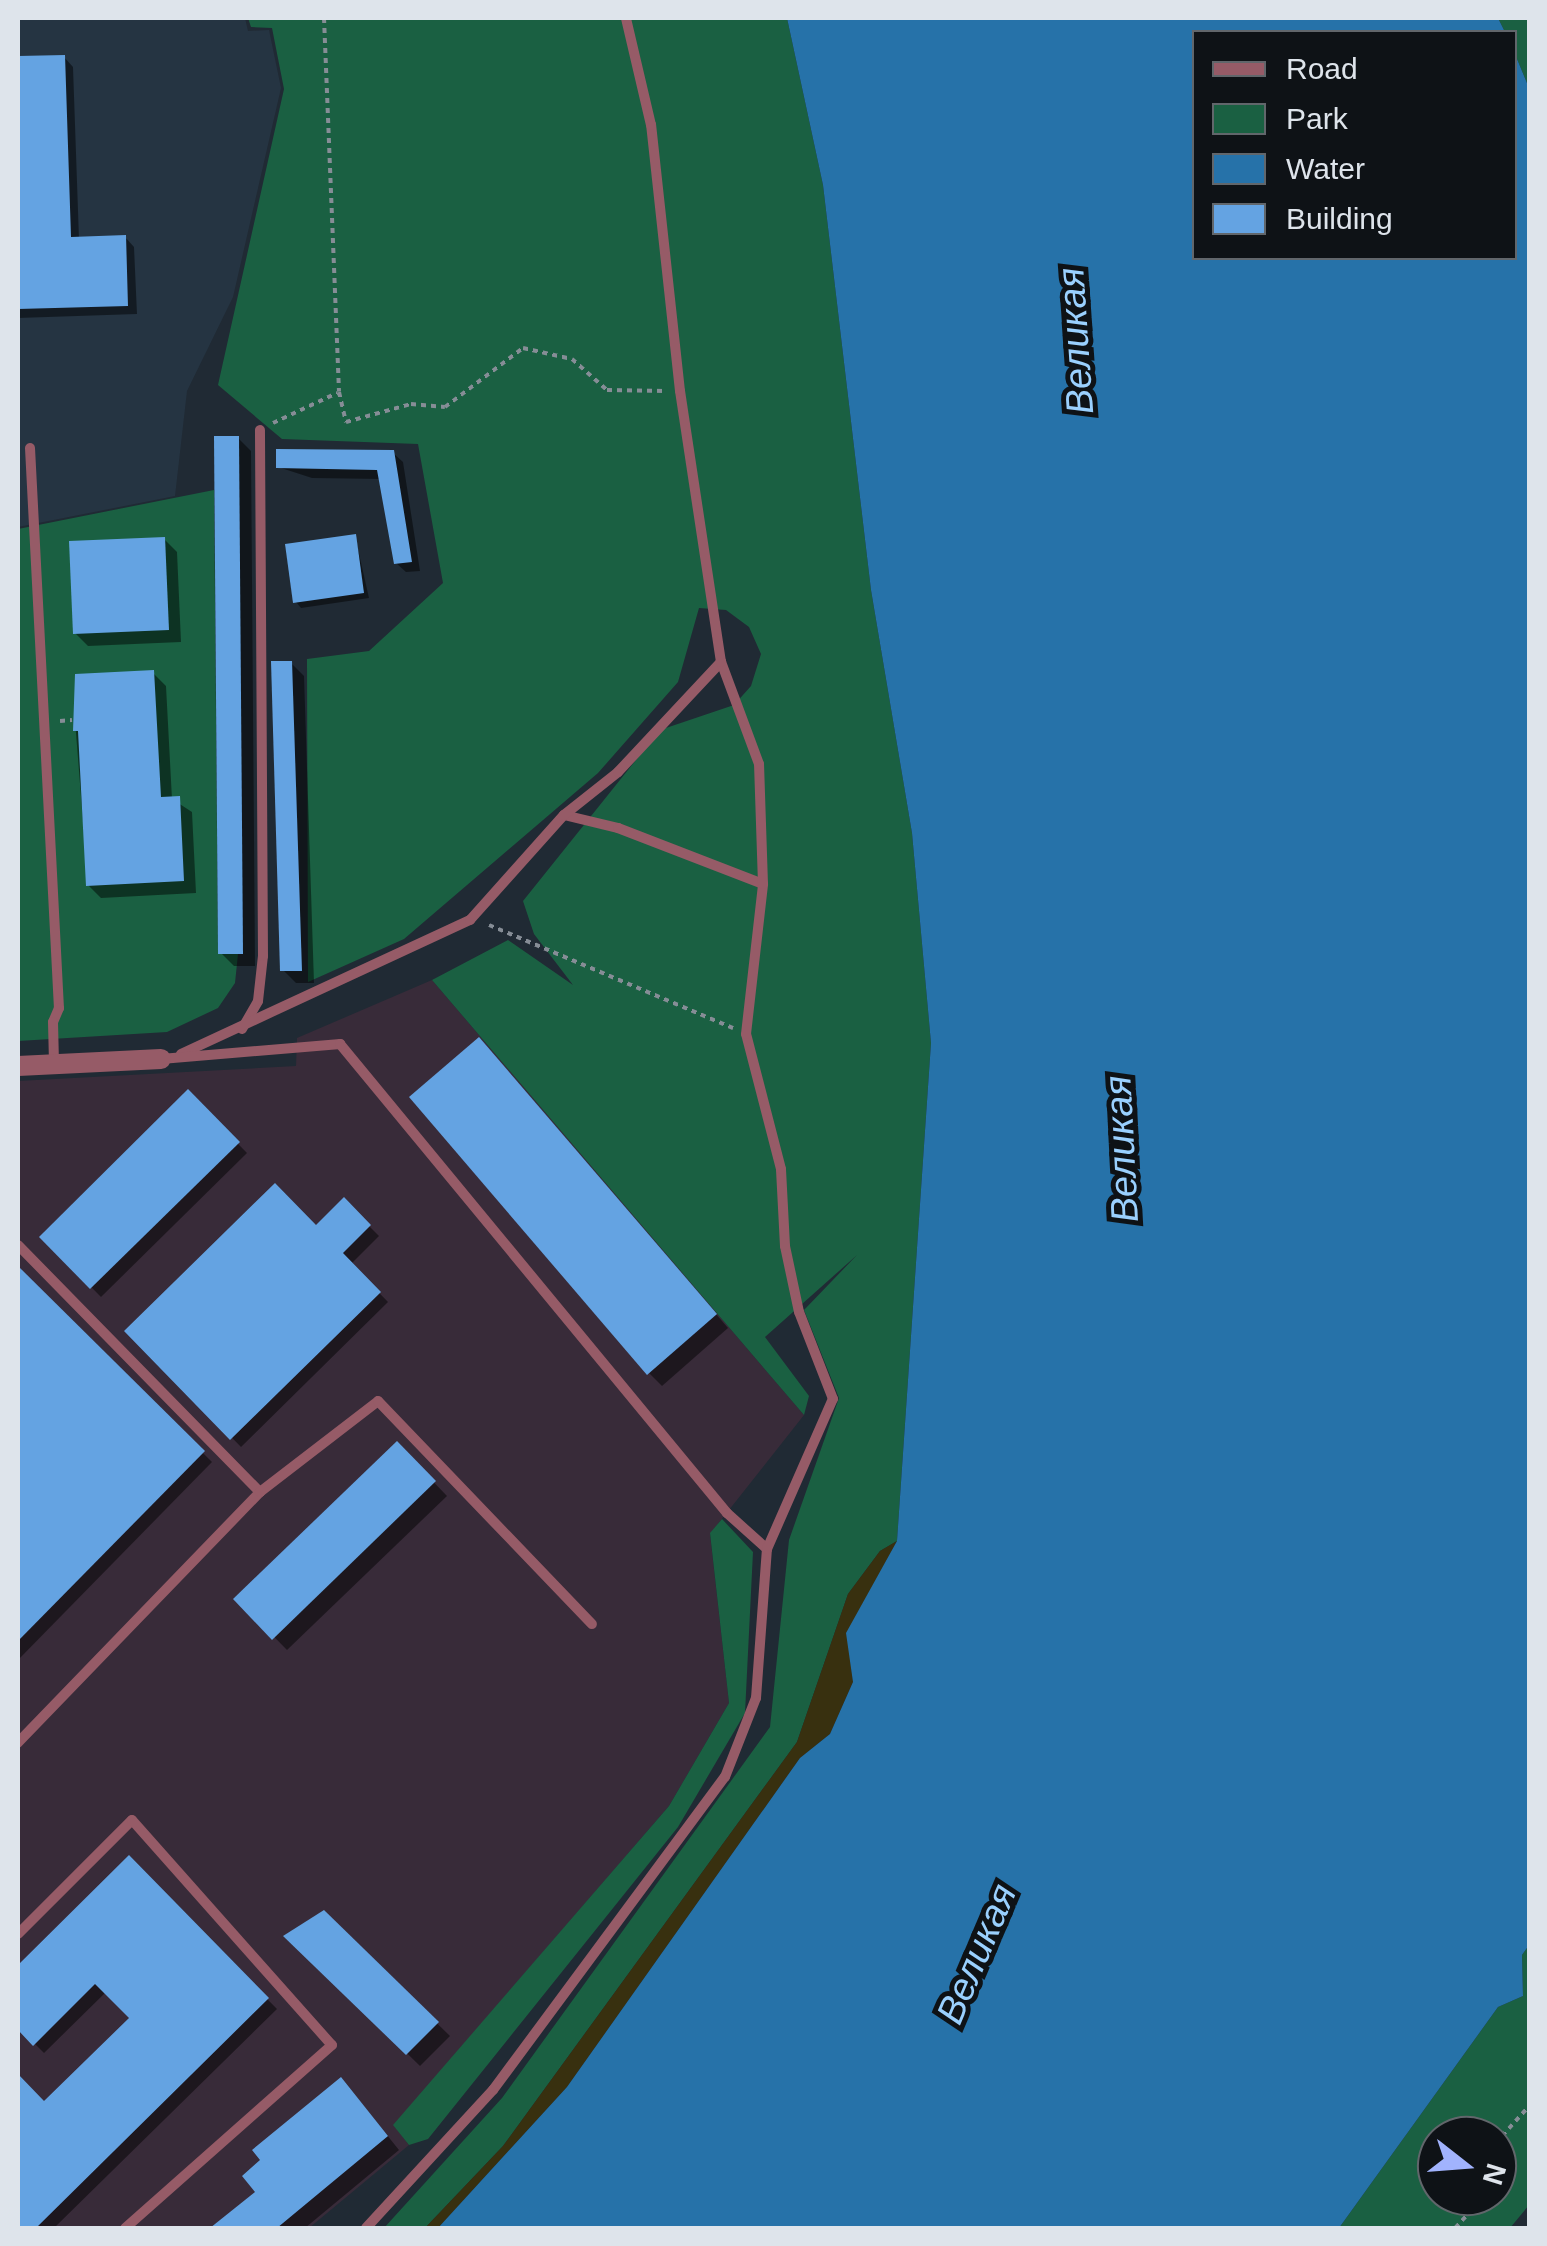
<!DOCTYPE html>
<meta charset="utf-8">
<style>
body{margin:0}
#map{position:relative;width:1547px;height:2246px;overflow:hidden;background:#202a34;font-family:Helvetica,sans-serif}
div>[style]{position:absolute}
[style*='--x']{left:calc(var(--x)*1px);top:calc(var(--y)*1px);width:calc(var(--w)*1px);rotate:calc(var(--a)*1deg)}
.built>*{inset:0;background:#253442}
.industrial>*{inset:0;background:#382b39}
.green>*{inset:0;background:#1a6042}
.sand>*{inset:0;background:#38300f}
.water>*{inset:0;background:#2672a9}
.shadow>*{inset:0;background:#0007}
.building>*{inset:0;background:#64a3e2}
.path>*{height:4px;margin-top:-2px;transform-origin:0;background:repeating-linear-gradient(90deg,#868d96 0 5px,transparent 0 10px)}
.service>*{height:10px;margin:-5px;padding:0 5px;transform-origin:5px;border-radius:5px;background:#965b67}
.minor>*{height:20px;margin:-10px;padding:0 10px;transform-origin:10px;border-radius:10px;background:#965b67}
span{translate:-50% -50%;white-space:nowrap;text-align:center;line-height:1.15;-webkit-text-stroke:10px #0e1216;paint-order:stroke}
.water-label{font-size:38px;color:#9ad0fe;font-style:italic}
.frame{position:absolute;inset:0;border:20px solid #dee4eb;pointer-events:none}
.legend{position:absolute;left:1192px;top:30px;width:325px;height:230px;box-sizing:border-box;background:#0e1216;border:2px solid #61666b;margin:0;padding:12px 18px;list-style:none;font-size:30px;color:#dee4eb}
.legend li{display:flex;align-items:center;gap:20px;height:50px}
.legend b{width:50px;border:2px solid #61666b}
.north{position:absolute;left:1417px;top:2116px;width:100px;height:100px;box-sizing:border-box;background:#0e1216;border:2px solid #61666b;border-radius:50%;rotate:107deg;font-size:28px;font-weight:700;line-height:40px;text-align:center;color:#dee4eb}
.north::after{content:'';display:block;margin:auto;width:35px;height:45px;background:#a1b3fd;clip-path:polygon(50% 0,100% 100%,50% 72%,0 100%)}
</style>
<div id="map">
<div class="built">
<i style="clip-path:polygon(18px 18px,245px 18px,248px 31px,269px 30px,281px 88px,233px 297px,187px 391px,175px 496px,18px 527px)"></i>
</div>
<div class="industrial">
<i style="clip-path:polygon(432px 980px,804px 1415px,710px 1534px,729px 1703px,669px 1806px,394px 2125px,409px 2145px,309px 2228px,18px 2228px,18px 1081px,296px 1066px,297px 1038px)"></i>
</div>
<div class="green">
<i style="clip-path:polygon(248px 18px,787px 18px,823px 185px,871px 590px,912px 833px,931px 1043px,897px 1541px,880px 1551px,848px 1594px,797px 1742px,503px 2146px,425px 2228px,384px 2228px,502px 2098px,770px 1727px,789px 1540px,839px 1398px,804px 1310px,857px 1255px,765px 1337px,809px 1396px,804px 1415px,432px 980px,508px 940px,573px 985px,534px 934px,523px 901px,660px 730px,734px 705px,751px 686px,761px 654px,749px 627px,726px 610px,699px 608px,678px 682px,598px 773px,404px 939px,308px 982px,307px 659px,369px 651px,443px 583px,418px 444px,282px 439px,218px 385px,284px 89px,272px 28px,251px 27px)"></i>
<i style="clip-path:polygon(1498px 18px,1529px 18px,1529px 88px,1515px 54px,1514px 32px,1505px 32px)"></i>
<i style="clip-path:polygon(214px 490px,218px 953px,238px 954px,235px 983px,218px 1008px,167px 1032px,18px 1041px,18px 529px)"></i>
<i style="clip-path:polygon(722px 1519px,753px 1552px,745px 1713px,678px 1827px,428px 2139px,409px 2145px,393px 2125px,669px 1806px,729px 1703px,710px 1533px)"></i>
<i style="clip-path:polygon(evenodd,1529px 1945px,1529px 2205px,1510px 2228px,1339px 2228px,1498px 2007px,1523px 1996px,1522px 1955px,1529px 1945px,1437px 2136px,1497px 2136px,1497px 2196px,1437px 2196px,1437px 2136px)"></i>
</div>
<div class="sand">
<i style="clip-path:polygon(897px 1541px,847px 1633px,853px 1682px,830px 1734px,800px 1758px,567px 2087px,438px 2228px,425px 2228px,503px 2146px,797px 1742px,848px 1594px,880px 1551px)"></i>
</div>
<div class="water">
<i style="clip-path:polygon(787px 18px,1498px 18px,1505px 32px,1194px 32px,1194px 258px,1514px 258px,1515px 54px,1529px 88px,1529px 1945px,1522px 1955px,1523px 1996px,1498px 2007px,1339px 2228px,438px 2228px,567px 2087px,800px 1758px,830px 1734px,853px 1682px,846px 1633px,897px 1541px,931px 1043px,912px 833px,871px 590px,823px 185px)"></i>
</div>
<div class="shadow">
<i style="clip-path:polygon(64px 57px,73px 67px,79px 239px,125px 237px,134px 247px,137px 314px,18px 318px,18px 59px)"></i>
<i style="clip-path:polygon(238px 438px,251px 451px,255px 966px,234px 966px,221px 953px)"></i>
<i style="clip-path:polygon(393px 453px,403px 462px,420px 571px,406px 572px,396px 563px,381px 479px,312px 478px,278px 467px)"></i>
<i style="clip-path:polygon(355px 536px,369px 598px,301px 608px,296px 602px)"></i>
<i style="clip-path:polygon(164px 539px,177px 552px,181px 642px,88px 646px,75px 633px)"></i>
<i style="clip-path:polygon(291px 663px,304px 676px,314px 983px,296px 983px,283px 970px)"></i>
<i style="clip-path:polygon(153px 673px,166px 686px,172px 799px,192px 812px,196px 893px,101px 898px,88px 885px,74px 708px)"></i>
<i style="clip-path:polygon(492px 1053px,728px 1328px,662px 1386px,649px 1373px)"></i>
<i style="clip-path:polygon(188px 1093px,247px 1153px,101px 1297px,42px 1237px)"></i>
<i style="clip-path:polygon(353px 1210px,379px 1236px,351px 1264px,388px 1302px,241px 1447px,128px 1331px)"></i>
<i style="clip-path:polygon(18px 1270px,212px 1462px,18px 1660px)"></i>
<i style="clip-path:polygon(397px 1444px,447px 1496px,287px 1650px,237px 1599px)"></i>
<i style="clip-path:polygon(129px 1859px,277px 2009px,54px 2228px,18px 2228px,18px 2077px,44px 2104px,132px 2018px,106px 1992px,44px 2053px,18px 2027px,18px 1968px)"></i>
<i style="clip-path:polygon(324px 1913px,450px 2036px,420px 2066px,287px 1936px)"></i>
<i style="clip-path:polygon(353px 2093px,399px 2150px,305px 2228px,214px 2228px,259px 2193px)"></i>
</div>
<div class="building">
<i style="clip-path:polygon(65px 55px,71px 237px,126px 235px,128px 306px,18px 309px,18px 56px)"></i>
<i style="clip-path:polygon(214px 436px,239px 436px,243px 954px,218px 954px)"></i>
<i style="clip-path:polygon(276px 449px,394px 450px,412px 562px,394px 564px,377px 470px,276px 468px)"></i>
<i style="clip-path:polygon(356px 534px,364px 593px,293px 603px,285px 544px)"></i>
<i style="clip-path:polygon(165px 537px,169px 630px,73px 634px,69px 541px)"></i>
<i style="clip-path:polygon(271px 661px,292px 661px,302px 971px,280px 971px)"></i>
<i style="clip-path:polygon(154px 670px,161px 797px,180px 796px,184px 881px,86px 886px,78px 731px,73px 731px,75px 674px)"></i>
<i style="clip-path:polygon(479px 1037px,717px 1314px,647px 1375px,409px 1097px)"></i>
<i style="clip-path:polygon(188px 1089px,240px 1142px,90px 1289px,39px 1237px)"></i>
<i style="clip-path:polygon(275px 1183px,316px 1225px,344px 1197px,371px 1225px,343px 1253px,381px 1292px,230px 1440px,124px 1331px)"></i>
<i style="clip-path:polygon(18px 1266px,205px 1451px,18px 1641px)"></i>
<i style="clip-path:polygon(397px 1441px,436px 1481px,272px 1640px,233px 1599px)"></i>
<i style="clip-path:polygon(129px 1855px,269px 1998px,36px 2228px,18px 2228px,18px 2074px,44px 2101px,129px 2018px,95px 1984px,33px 2046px,18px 2030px,18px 1965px)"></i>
<i style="clip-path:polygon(324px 1910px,439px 2022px,406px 2055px,283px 1936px)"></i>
<i style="clip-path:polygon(341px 2077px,388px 2136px,277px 2228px,210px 2228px,255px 2192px,242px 2176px,260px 2160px,252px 2150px)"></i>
</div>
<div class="path">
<i style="--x:324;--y:18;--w:374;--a:87.7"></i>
<i style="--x:339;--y:392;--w:31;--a:77"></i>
<i style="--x:346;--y:422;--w:67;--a:-15.5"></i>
<i style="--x:411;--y:404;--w:34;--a:5"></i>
<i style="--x:445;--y:407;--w:98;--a:-37.1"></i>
<i style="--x:523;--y:348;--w:50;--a:12.7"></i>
<i style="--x:572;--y:359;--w:47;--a:41.5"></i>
<i style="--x:607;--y:390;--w:59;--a:1"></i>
<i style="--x:393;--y:18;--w:45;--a:0"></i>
<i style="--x:273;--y:423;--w:71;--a:-25.1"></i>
<i style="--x:60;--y:721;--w:12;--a:-5"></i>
<i style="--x:489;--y:925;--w:265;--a:22.9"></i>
<i style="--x:1497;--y:2182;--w:30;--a:-63"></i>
<i style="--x:1511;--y:2155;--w:21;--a:-115"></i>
<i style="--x:1502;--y:2136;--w:42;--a:-47.9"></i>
<i style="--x:1455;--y:2228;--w:44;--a:-46.8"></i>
</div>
<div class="service">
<i style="--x:30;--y:448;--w:561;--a:87.04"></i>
<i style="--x:59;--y:1008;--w:15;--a:113"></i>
<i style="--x:53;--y:1022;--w:42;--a:88.6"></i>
<i style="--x:564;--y:815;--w:56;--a:13.5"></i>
<i style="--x:618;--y:828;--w:155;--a:21.1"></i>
<i style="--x:242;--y:1029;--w:32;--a:-60"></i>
<i style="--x:258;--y:1001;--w:45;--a:-83.7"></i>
<i style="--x:263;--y:956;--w:526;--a:-90.33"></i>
<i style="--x:181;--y:1054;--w:319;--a:-24.9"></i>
<i style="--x:470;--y:920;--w:141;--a:-48.2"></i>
<i style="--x:564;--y:815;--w:69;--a:-38.5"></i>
<i style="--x:618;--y:772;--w:151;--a:-46.9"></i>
<i style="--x:161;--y:1059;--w:180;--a:-4.8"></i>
<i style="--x:340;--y:1044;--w:608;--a:50.47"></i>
<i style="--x:727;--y:1513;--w:54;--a:42"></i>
<i style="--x:18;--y:1245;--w:346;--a:45.6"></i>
<i style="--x:260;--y:1492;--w:349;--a:134"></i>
<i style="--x:260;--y:1492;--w:149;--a:-37.6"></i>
<i style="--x:378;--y:1401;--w:309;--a:46.2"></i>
<i style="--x:18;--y:1934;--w:161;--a:-45"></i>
<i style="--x:132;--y:1820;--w:301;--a:48.4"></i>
<i style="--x:332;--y:2045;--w:276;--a:138.5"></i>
<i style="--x:366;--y:2228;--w:188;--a:-47.4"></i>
<i style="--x:493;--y:2090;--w:390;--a:-53.5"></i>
<i style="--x:725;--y:1777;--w:85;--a:-68.6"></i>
<i style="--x:756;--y:1698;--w:149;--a:-85.8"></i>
<i style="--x:767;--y:1549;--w:164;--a:-66.3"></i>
<i style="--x:833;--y:1399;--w:93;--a:-111.3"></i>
<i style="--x:799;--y:1312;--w:67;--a:-102"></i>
<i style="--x:785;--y:1246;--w:77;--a:-93"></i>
<i style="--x:781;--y:1169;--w:139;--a:-104.5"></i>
<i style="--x:746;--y:1034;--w:151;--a:-83.5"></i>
<i style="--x:763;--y:884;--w:120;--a:-91.9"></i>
<i style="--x:759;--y:764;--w:109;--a:-110.4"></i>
<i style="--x:721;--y:662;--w:274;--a:-98.6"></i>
<i style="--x:680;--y:391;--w:268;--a:-96.2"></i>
<i style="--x:651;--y:125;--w:110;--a:-103.2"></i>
</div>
<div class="minor">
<i style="--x:18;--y:1066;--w:143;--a:-2.8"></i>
</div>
<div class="water-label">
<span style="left:1076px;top:341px;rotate:-94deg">Великая</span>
<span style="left:1122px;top:1149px;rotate:-93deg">Великая</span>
<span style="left:977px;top:1954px;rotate:-67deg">Великая</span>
</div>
<div class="frame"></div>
<ul class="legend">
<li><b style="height:12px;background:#965b67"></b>Road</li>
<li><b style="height:28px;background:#1a6042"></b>Park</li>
<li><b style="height:28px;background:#2672a9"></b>Water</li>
<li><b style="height:28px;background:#64a3e2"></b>Building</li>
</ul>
<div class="north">N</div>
</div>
